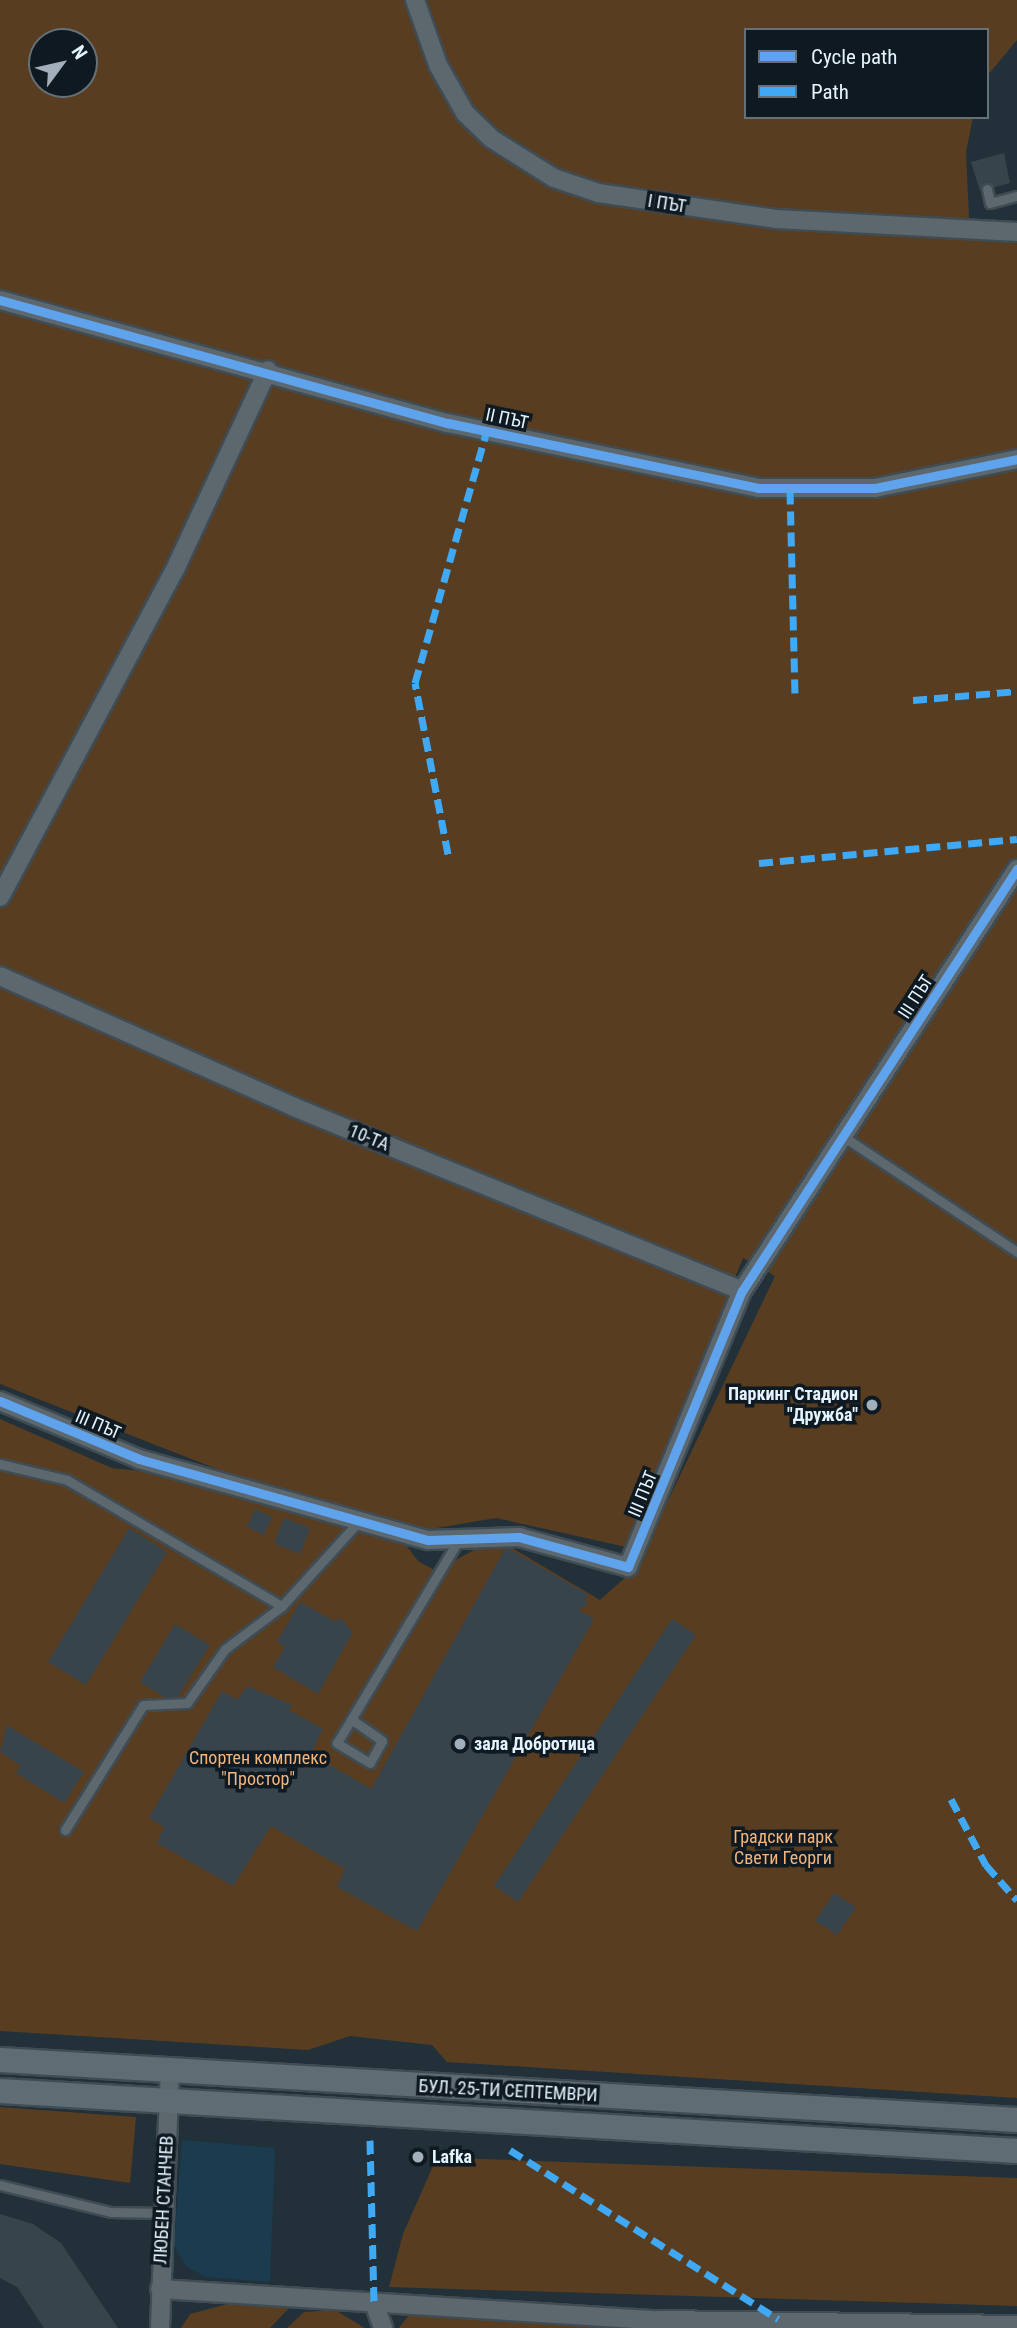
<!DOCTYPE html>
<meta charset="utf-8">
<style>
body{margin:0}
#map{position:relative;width:1017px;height:2328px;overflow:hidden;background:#223039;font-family:"Roboto Condensed",sans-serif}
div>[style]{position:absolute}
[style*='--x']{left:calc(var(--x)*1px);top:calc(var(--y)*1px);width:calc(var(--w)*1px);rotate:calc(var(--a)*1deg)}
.built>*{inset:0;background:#1b3c4f}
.green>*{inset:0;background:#593d21}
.building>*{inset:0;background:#38444b}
.roads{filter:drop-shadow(2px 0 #3f4c54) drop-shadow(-2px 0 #3f4c54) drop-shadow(0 2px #3f4c54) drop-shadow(0 -2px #3f4c54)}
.service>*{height:9px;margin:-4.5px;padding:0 4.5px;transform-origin:4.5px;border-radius:4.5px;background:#5c676e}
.minor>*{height:18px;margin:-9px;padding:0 9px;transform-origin:9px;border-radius:9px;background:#5c676e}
.secondary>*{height:24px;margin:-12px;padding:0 12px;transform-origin:12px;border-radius:12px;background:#5e6c74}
.quiet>*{height:7px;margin-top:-3.5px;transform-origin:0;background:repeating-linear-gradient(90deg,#3fa9f5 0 14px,transparent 0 21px)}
.cycleway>*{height:9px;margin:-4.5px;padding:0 4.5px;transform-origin:4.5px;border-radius:4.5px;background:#60a3ed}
.dots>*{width:19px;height:19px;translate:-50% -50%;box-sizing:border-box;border:4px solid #0e1921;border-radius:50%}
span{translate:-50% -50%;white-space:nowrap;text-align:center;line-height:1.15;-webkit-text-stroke:7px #0e1921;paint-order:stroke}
.street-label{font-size:18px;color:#e4f4fe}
.poi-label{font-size:18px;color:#e4f4fe;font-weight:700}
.right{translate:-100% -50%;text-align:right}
.left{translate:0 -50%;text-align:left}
.park-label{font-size:18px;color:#f5b57b}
.legend{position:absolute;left:744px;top:28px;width:245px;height:91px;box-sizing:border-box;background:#0e1921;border:2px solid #647179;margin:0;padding:9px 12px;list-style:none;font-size:21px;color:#e4f4fe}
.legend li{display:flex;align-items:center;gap:14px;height:35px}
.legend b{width:35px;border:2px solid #647179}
.north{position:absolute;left:28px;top:28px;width:70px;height:70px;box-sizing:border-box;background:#0e1921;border:2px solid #647179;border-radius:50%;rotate:57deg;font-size:19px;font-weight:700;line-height:28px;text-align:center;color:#e4f4fe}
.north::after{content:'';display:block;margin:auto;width:24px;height:32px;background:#a0afb9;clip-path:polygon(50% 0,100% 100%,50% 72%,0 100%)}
</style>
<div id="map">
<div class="built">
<i style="clip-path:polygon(182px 2140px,275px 2148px,270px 2282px,205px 2277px,186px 2266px,174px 2246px)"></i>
</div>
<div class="green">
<i style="clip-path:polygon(evenodd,0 0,1017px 0,1017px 40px,987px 76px,987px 30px,746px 30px,746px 117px,973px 117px,966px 152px,970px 239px,1017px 239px,1017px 2098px,447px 2062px,432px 2045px,350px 2036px,308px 2050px,0 2031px,0 1419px,112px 1468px,169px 1474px,404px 1542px,418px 1561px,436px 1571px,483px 1545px,507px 1545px,600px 1600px,636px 1568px,775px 1276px,743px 1258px,626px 1547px,496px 1518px,425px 1530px,245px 1480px,0 1384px,0 0,42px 42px,84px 42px,84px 84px,42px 84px,42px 42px)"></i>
<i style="clip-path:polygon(0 2107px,136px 2117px,130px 2183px,0 2164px)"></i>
<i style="clip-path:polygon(453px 2158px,1017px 2178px,1017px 2306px,389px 2287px,403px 2234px,433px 2166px)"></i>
<i style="clip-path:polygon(231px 2303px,291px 2306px,270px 2328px,181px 2328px,190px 2314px)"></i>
<i style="clip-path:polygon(335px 2310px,365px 2328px,287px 2328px,304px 2312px)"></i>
<i style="clip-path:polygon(411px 2312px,648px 2328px,399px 2328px)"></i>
</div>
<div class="building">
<i style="clip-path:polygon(1004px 153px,1010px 183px,980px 191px,971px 162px)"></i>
<i style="clip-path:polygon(255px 1509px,272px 1517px,264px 1535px,247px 1527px)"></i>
<i style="clip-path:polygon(284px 1518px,310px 1528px,300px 1554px,274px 1543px)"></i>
<i style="clip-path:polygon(129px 1528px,167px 1552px,86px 1685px,48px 1662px)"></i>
<i style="clip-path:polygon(506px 1547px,587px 1594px,585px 1608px,577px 1609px,594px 1619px,417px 1931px,337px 1887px,345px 1869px,271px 1826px,233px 1886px,157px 1843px,164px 1827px,149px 1818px,222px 1691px,237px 1700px,247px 1686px,292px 1705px,289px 1710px,323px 1729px,311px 1754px,371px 1789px)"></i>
<i style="clip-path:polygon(300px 1602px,336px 1622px,339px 1617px,353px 1632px,318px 1694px,273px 1667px,285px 1647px,277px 1642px)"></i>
<i style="clip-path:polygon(672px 1619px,696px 1635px,518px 1902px,494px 1886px)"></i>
<i style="clip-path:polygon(175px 1624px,210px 1645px,174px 1703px,140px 1682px)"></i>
<i style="clip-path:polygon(7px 1725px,84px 1772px,64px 1803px,16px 1773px,21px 1766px,0 1752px)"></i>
<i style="clip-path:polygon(834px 1893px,856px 1907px,837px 1935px,815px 1921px)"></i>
<i style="clip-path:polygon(0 2214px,33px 2224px,61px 2243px,118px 2328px,44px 2328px,17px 2287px,0 2278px)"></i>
</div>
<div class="roads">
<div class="service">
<i style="--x:987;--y:189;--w:14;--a:78"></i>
<i style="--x:990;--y:203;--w:28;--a:-15"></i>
<i style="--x:844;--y:1137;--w:208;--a:33.6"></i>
<i style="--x:0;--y:1464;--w:69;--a:13.4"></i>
<i style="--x:67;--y:1480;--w:249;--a:30.4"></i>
<i style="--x:351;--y:1719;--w:38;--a:35"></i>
<i style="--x:382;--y:1741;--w:25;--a:119"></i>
<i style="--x:370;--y:1763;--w:39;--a:-149"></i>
<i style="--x:337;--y:1743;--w:235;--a:-59.1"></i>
<i style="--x:65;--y:1830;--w:147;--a:-58"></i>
<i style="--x:143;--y:1705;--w:44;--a:-2.6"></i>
<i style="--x:187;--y:1703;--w:66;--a:-54.9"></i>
<i style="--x:225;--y:1649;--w:71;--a:-37"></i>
<i style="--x:282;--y:1606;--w:115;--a:-47.8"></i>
<i style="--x:0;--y:2185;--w:114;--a:13.7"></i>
<i style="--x:111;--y:2212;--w:52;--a:1.1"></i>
</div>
<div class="minor">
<i style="--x:415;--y:0;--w:69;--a:70.5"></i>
<i style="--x:438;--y:65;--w:55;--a:60.6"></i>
<i style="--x:465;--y:113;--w:37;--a:44"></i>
<i style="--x:492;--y:139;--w:73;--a:32.2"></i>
<i style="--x:554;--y:178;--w:46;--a:18.8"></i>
<i style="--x:598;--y:193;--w:181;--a:8.3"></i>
<i style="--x:777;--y:219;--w:240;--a:3.1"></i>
<i style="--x:0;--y:300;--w:465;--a:15.4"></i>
<i style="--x:448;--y:423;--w:317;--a:11.8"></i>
<i style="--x:758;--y:488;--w:117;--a:0"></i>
<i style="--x:875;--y:488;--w:145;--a:-11.5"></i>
<i style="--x:0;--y:897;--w:376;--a:-61.9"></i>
<i style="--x:177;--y:565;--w:215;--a:-65"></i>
<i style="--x:0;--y:976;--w:322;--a:24"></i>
<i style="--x:294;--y:1107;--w:484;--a:22.3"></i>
<i style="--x:0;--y:1401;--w:151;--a:22.6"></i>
<i style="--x:139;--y:1459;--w:300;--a:15.7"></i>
<i style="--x:428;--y:1540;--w:91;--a:-1.9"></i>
<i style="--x:519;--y:1537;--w:113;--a:15.4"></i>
<i style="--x:628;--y:1567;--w:299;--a:-67.6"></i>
<i style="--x:742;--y:1291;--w:504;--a:-56.91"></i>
<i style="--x:160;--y:2289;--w:500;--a:3.6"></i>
<i style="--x:659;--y:2320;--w:358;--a:0.8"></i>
<i style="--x:374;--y:2303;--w:27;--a:70"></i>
<i style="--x:160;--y:2328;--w:256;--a:-87.8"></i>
</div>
<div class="secondary">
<i style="--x:0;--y:2060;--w:1019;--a:3.38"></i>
<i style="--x:0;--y:2091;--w:1019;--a:3.38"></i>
</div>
</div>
<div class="quiet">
<i style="--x:790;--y:490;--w:207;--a:88.6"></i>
<i style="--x:913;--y:700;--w:104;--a:-4.9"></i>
<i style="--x:448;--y:854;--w:174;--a:-100.9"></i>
<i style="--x:415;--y:683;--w:262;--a:-74.1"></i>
<i style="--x:759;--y:863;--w:259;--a:-5.3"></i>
<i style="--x:951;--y:1799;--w:75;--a:62.1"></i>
<i style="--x:986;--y:1865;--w:47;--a:48.5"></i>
<i style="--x:370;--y:2140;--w:163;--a:88.6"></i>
<i style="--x:510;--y:2150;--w:317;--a:32.2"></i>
</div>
<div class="cycleway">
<i style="--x:0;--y:300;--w:465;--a:15.4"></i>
<i style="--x:448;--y:423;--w:317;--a:11.8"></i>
<i style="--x:758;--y:488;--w:117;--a:0"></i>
<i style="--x:875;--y:488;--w:145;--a:-11.5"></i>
<i style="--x:0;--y:1401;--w:151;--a:22.6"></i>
<i style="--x:139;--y:1459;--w:300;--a:15.7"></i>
<i style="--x:428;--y:1540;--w:91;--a:-1.9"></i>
<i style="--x:519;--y:1537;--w:113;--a:15.4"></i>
<i style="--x:628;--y:1567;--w:299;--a:-67.6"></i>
<i style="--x:742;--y:1291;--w:504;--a:-56.91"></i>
</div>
<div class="dots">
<i style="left:872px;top:1405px;background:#a0afb9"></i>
<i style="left:460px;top:1744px;background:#a0afb9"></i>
<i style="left:418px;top:2157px;background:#a0afb9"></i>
</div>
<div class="street-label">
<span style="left:667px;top:204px;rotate:9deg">І ПЪТ</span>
<span style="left:507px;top:419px;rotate:12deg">ІІ ПЪТ</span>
<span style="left:916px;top:997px;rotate:-57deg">ІІІ ПЪТ</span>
<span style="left:369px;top:1138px;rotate:22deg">10-ТА</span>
<span style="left:98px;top:1425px;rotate:23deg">ІІІ ПЪТ</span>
<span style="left:643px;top:1494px;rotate:-68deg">ІІІ ПЪТ</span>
<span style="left:508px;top:2091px;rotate:3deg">БУЛ. 25-ТИ СЕПТЕМВРИ</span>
<span style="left:164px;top:2200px;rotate:-87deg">ЛЮБЕН СТАНЧЕВ</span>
</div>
<div class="poi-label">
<span class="right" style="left:858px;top:1405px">Паркинг Стадион<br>"Дружба"</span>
<span class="left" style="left:474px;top:1744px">зала Добротица</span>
<span class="left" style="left:432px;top:2157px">Lafka</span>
</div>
<div class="park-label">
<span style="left:258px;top:1769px">Спортен комплекс<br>"Простор"</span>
<span style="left:783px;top:1848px">Градски парк<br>Свети Георги</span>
</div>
<ul class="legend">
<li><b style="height:9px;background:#60a3ed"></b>Cycle path</li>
<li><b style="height:9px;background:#3fa9f5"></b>Path</li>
</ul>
<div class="north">N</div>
</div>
